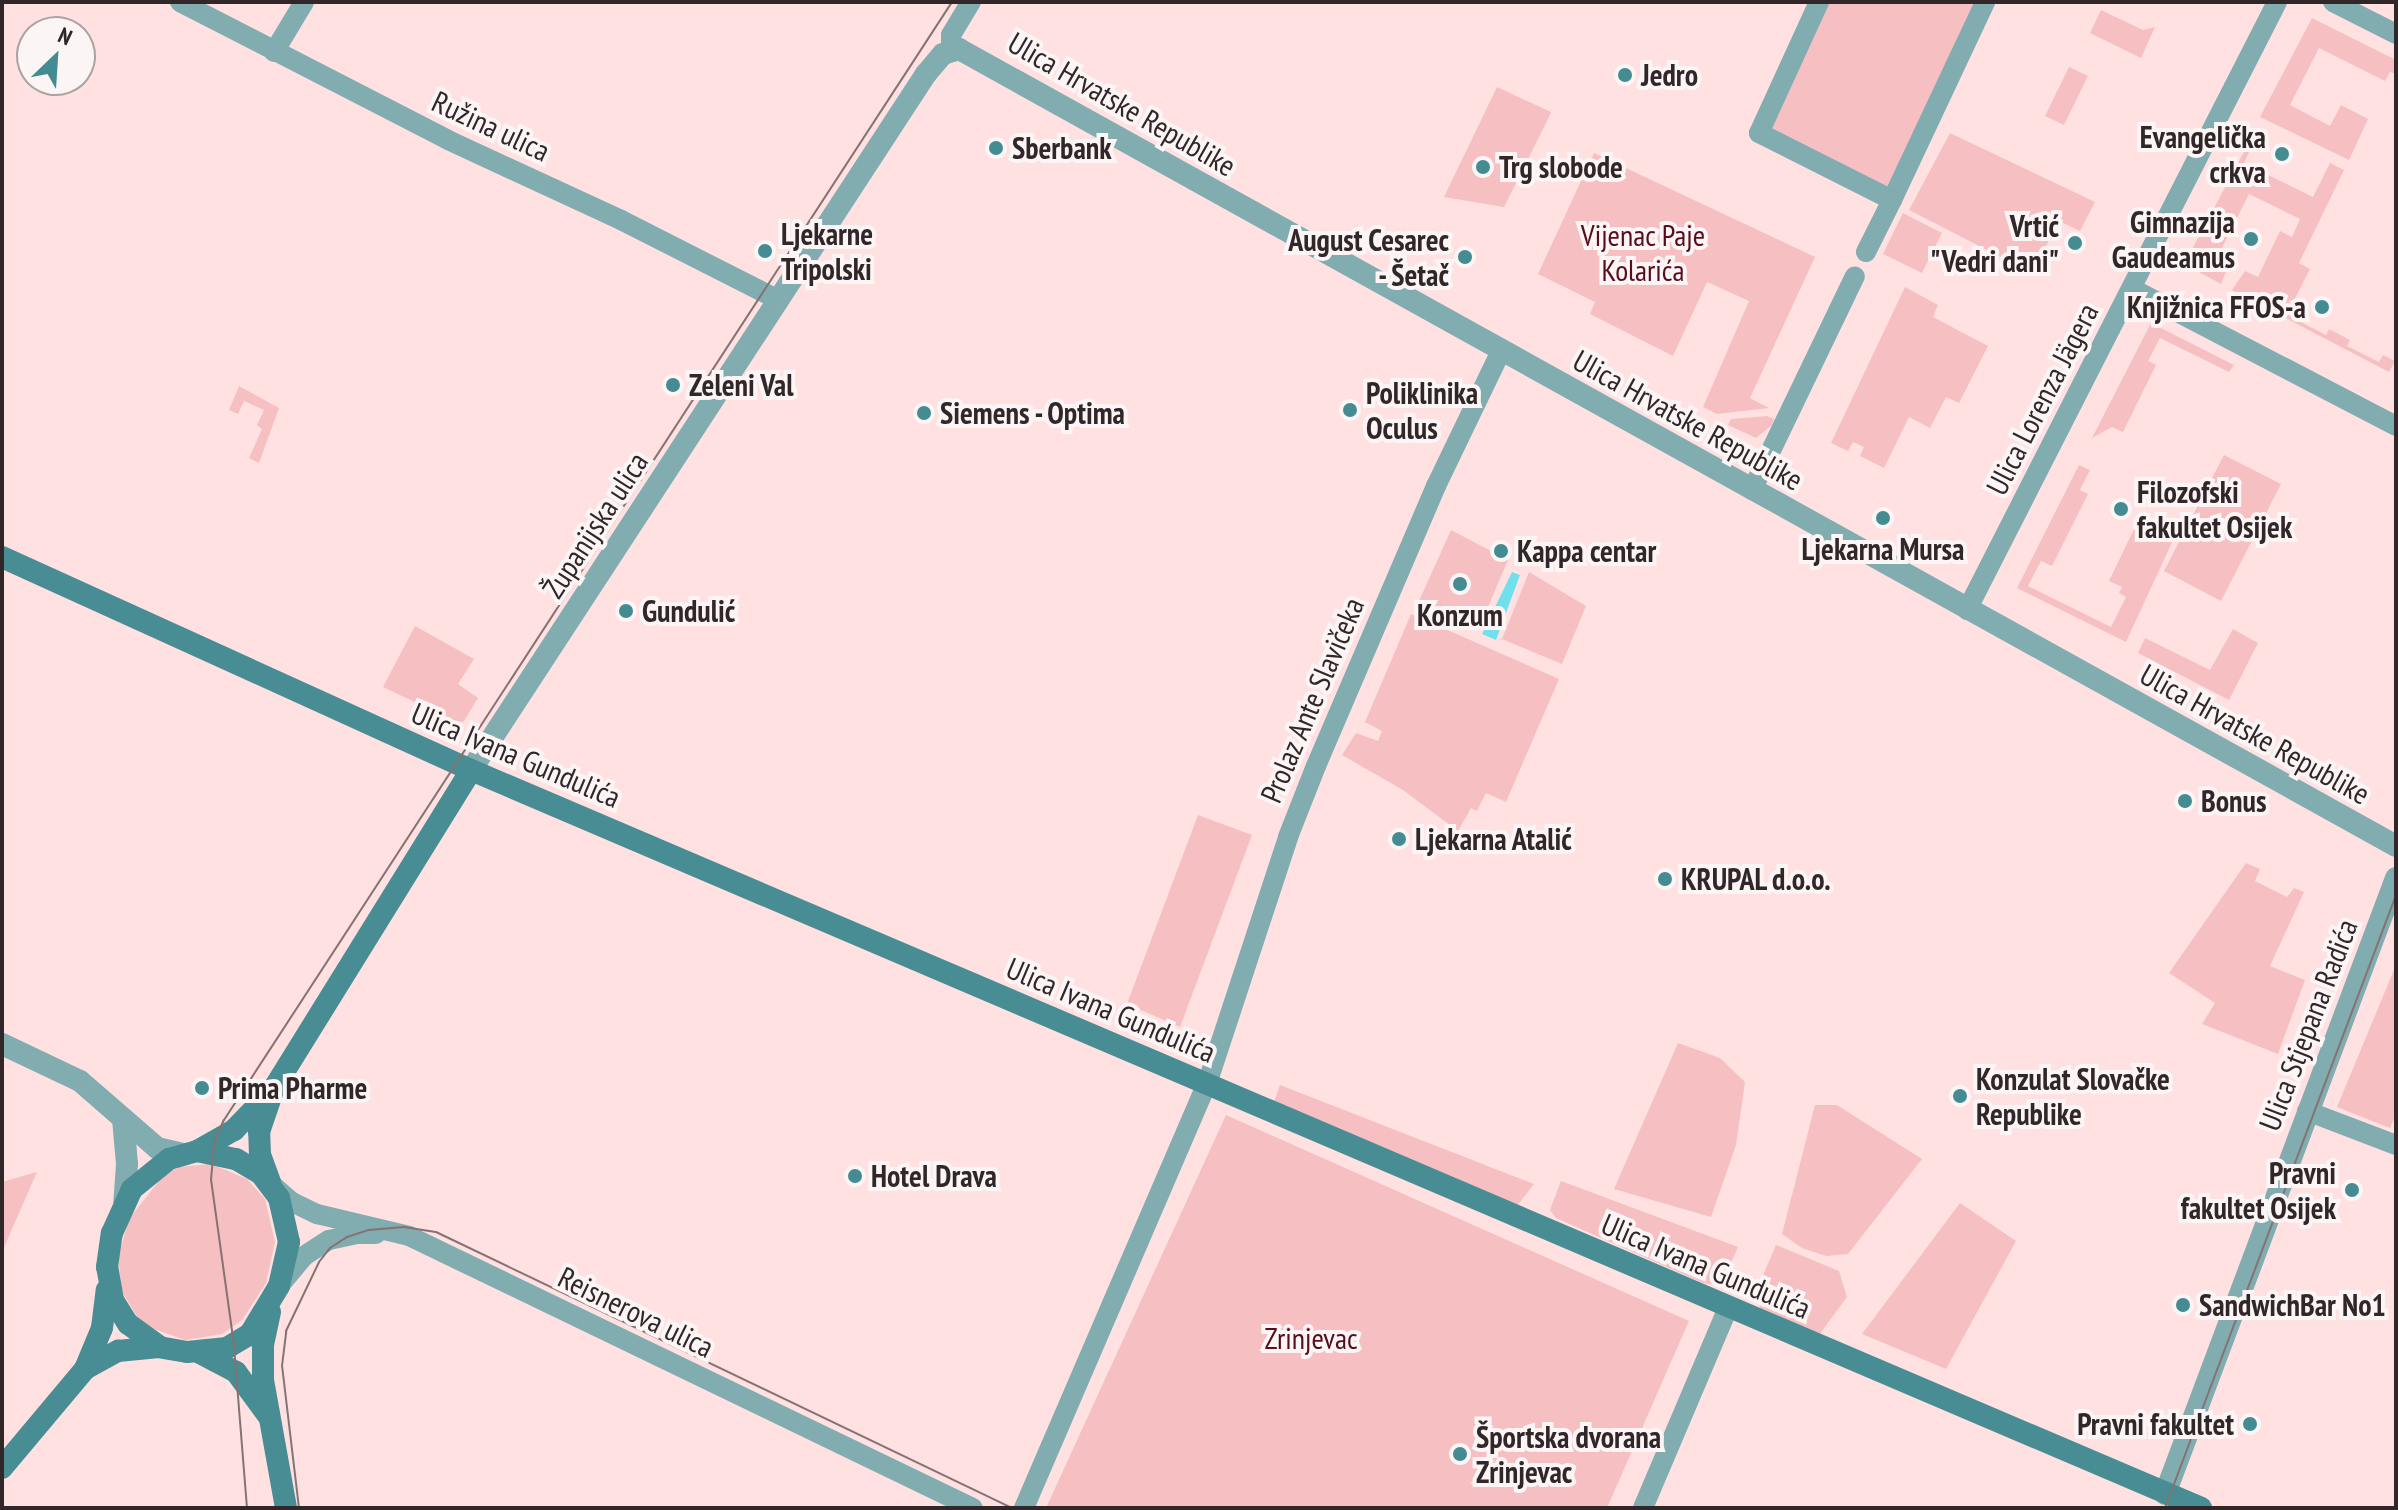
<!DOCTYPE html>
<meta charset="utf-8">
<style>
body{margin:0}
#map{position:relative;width:2398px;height:1510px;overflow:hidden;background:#ffe1e2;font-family:"PT Sans Narrow",sans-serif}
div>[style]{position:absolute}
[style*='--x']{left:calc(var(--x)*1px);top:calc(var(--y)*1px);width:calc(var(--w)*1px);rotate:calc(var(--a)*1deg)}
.green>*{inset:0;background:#f6bfc2}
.water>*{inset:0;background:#70e1ec}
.minor>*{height:20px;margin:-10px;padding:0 10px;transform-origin:10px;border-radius:10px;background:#81acb0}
.tertiary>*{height:22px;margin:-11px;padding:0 11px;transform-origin:11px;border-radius:11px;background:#81acb0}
.secondary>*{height:22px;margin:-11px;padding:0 11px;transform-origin:11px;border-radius:11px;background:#488d94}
.tram>*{height:2px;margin:-1px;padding:0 1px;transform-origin:1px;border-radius:1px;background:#857273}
.dots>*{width:22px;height:22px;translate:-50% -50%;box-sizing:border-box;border:4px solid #fbf5f5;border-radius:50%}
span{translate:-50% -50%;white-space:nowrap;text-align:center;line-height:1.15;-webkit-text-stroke:8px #fbf5f5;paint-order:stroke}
.poi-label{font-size:30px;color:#322728;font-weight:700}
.left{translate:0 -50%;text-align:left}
.right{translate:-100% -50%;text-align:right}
.street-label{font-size:30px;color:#322728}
.park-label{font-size:30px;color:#580d1d}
.frame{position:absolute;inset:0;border:4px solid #322728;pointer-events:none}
.north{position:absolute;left:16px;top:16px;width:80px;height:80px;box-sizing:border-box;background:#fbf5f5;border:2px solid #aba3a3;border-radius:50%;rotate:25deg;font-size:22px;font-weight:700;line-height:32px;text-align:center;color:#322728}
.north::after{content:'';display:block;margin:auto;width:28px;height:36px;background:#448b92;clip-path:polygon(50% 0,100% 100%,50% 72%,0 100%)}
</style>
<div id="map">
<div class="green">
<i style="clip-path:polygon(1825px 2px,1974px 2px,1887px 192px,1765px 132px)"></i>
<i style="clip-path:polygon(2101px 10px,2143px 30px,2155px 27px,2141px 58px,2090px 33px)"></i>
<i style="clip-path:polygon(2312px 18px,2396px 60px,2396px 74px,2390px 72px,2385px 81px,2319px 48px,2290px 105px,2330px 126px,2341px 105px,2368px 119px,2349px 160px,2260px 117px)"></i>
<i style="clip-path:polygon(2069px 67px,2088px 76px,2064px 125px,2045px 116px)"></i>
<i style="clip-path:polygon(1497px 87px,1551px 112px,1549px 117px,1504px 207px,1444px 197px)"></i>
<i style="clip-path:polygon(1950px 133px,2095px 202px,2080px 231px,2059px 221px,2032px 273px,1909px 210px)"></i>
<i style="clip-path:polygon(2245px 150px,2250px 150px,2244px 163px,2313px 197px,2330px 163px,2344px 170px,2299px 263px,2310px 269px,2289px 310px,2299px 315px,2297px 320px,2326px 335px,2329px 329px,2350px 340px,2347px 346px,2379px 362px,2383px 355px,2395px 361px,2389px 372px,2232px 290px,2245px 271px,2258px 277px,2280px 231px,2292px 237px,2300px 219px,2249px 194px,2218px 256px,2230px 262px,2221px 284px,2184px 264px)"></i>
<i style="clip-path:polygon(1594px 153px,1815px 257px,1750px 398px,1769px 408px,1717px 414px,1703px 407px,1749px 301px,1707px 282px,1673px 356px,1590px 314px,1595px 302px,1538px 274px)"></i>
<i style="clip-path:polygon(1903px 213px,1942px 233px,1922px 273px,1883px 254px)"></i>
<i style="clip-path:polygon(1905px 287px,1938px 305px,1933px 317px,1988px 346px,1959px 403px,1946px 397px,1930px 428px,1909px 417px,1884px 468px,1860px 456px,1864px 447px,1853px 442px,1848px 451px,1831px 443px)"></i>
<i style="clip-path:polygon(2151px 323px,2234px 365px,2229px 372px,2160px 338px,2148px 361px,2156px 365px,2123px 432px,2112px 427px,2092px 438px)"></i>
<i style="clip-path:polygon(239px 386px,279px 408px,259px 463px,249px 458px,262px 429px,257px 425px,264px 410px,244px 401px,238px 414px,229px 410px)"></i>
<i style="clip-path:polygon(1767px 416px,1774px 419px,1772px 425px,1756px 438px,1728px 425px,1731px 419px)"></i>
<i style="clip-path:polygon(2224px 455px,2281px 484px,2221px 601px,2164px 571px)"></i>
<i style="clip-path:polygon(2079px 465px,2090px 470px,2080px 490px,2088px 494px,2052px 566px,2041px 561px,2028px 586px,2111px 627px,2126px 597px,2119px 593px,2122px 587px,2109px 581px,2136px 525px,2143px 527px,2146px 522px,2175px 536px,2126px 642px,2017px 588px)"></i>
<i style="clip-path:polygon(1451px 530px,1508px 560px,1479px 628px,1419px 601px)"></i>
<i style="clip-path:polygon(1529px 572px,1586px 606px,1562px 664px,1502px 639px)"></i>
<i style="clip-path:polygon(1411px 614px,1559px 679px,1506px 802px,1486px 793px,1477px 811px,1471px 808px,1458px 831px,1403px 790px,1342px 755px,1356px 733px,1378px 741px,1382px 731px,1365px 722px)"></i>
<i style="clip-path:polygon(415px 626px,474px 659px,458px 684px,478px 698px,464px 721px,459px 723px,383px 687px)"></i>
<i style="clip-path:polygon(2233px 629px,2258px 643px,2229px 700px,2138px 653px,2145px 638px,2210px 670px)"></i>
<i style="clip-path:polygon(1198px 815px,1252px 835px,1180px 1027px,1127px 1004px)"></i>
<i style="clip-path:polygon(2246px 863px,2260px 869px,2255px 881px,2287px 897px,2294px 888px,2304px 892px,2270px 966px,2305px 980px,2278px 1054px,2202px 1024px,2215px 1003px,2169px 973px)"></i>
<i style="clip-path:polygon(2396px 965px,2396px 1114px,2390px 1128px,2337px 1107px)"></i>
<i style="clip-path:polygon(1678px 1043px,1720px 1058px,1745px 1082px,1736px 1145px,1711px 1217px,1614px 1189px)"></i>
<i style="clip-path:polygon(1280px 1085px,1534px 1184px,1517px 1206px,1273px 1105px)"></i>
<i style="clip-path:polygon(1815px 1105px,1837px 1105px,1922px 1159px,1848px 1254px,1826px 1256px,1802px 1248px,1782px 1234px)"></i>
<i style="clip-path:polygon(1226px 1115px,1689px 1321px,1607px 1508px,1046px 1508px)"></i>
<i style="clip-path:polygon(211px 1164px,247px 1179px,265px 1199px,275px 1242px,266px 1283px,242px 1320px,222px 1334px,185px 1340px,151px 1328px,138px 1318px,122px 1292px,118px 1257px,129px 1219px,163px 1176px,179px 1167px)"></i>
<i style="clip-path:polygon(37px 1172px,2px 1252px,2px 1182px)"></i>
<i style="clip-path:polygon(1561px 1181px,1738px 1247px,1726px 1274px,1714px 1285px,1703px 1283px,1556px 1218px,1550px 1210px)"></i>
<i style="clip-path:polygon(1960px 1203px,2016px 1241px,1946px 1369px,1862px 1334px)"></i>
<i style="clip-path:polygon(1776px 1245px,1839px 1271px,1847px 1297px,1819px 1335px,1760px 1310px,1758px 1287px)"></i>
</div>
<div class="water">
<i style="clip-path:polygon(1512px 572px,1520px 575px,1496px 640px,1482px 634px)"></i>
</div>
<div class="minor">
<i style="--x:180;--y:2;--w:301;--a:27.2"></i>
<i style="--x:448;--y:140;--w:191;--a:24.8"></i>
<i style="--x:621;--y:220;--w:177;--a:26.9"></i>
<i style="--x:1819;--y:2;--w:144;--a:114.6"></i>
<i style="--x:1759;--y:133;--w:149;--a:26.7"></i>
<i style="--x:1892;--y:200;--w:219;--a:-64.8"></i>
<i style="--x:2333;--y:2;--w:71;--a:26.9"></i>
<i style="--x:951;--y:50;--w:15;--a:-90"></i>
<i style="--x:951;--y:35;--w:39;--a:-59"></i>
<i style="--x:274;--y:52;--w:58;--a:-59"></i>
<i style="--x:1866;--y:252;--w:58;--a:-63.4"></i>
<i style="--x:2133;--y:289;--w:297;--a:27.5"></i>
<i style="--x:1752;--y:490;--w:237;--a:-64.3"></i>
<i style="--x:1967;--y:610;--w:682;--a:-62.98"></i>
<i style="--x:2307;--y:1111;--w:95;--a:20.9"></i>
<i style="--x:270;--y:1183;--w:29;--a:41"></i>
<i style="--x:292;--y:1202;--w:28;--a:26"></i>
<i style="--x:317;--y:1214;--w:95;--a:13.4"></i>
<i style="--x:409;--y:1236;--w:626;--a:25.75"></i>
<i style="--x:279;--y:1286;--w:39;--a:-50"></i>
<i style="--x:304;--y:1256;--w:30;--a:-33"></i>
<i style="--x:329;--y:1240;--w:29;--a:-12"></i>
<i style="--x:357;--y:1234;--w:19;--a:0"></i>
<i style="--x:1024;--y:1508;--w:462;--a:-66.7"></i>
<i style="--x:1207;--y:1084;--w:260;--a:-71.8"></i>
<i style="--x:1288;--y:837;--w:76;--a:-68.5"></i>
<i style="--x:1316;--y:766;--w:305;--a:-66.8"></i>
<i style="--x:1436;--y:486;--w:150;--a:-64.3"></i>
<i style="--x:1643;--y:1508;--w:217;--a:-67"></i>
</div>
<div class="tertiary">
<i style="--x:471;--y:770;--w:832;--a:-56.83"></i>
<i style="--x:926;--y:74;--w:26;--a:-50"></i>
<i style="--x:943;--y:54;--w:17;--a:-17"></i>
<i style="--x:959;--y:49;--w:1643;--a:29.01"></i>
<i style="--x:2;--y:1044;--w:86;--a:25.4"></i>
<i style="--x:80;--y:1081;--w:102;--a:41"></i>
<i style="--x:157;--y:1148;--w:28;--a:13"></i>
<i style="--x:123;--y:1119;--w:45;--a:84.9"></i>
<i style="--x:127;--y:1164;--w:39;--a:94"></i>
<i style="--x:2165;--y:1494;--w:658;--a:-69.44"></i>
</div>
<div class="secondary">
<i style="--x:2;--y:557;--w:515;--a:24.43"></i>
<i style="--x:471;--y:770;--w:1881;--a:23.1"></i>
<i style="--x:197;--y:1151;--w:40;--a:12"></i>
<i style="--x:236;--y:1159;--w:29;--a:31"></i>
<i style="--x:261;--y:1174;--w:30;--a:53"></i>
<i style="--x:279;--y:1198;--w:45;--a:77.2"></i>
<i style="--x:289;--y:1242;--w:45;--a:102.8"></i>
<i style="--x:279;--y:1286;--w:56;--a:121.1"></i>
<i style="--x:250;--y:1334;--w:27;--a:149"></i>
<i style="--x:227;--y:1348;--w:40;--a:174.3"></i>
<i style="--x:187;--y:1352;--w:27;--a:-170"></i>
<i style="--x:160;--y:1347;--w:39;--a:-144"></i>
<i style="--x:128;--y:1324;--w:28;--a:-122"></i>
<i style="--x:113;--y:1300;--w:34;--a:-100"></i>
<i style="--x:107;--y:1267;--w:34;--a:-82"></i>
<i style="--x:112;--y:1233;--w:48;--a:-65.6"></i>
<i style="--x:132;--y:1189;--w:48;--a:-39"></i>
<i style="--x:169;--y:1159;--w:29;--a:-16"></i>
<i style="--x:197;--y:1151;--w:43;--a:-29.6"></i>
<i style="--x:234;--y:1130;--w:45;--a:-45.9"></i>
<i style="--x:270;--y:1182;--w:29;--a:-110"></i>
<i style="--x:260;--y:1155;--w:23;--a:-92"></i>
<i style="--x:259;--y:1132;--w:46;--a:-71.2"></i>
<i style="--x:274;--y:1088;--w:374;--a:-58.2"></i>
<i style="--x:270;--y:1312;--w:35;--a:102"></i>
<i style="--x:263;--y:1346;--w:34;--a:90"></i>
<i style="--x:263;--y:1380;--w:130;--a:79.8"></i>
<i style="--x:200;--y:1353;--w:41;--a:27.8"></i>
<i style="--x:236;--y:1372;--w:52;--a:53.6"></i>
<i style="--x:85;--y:1369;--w:38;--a:-29"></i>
<i style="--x:118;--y:1351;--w:41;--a:-5.6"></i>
<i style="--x:2;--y:1468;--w:129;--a:-50"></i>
<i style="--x:85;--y:1369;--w:44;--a:-67.5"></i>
<i style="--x:102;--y:1328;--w:38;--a:-83"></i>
</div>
<div class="tram">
<i style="--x:247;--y:1508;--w:164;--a:-94.6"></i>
<i style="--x:234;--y:1345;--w:167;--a:-97.9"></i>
<i style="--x:211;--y:1180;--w:37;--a:-85"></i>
<i style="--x:214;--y:1143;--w:25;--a:-67"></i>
<i style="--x:224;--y:1120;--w:1334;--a:-56.93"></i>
<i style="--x:299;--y:1508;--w:143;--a:-96.8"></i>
<i style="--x:282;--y:1366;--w:35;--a:-83"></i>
<i style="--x:286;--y:1331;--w:76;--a:-64.4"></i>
<i style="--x:319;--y:1262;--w:18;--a:-52"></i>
<i style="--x:330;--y:1248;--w:20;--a:-33"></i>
<i style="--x:347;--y:1237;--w:23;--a:-18"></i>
<i style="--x:369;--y:1230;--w:35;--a:-5"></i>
<i style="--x:404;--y:1227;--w:32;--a:9"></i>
<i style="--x:436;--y:1232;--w:639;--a:25.6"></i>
<i style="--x:2165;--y:1508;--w:655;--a:-69.35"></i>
</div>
<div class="dots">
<i style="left:1625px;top:75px;background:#448b92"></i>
<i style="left:996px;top:148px;background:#448b92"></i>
<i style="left:2282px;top:154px;background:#448b92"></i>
<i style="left:1483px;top:167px;background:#448b92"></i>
<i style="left:2251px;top:239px;background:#448b92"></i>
<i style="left:2075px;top:243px;background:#448b92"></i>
<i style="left:765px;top:251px;background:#448b92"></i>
<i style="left:1465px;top:257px;background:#448b92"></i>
<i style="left:2322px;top:307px;background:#448b92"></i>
<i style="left:673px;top:385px;background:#448b92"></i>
<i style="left:1350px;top:410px;background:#448b92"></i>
<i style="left:924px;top:413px;background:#448b92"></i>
<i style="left:2121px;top:509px;background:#448b92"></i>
<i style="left:1883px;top:518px;background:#448b92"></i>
<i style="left:1501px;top:551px;background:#448b92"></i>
<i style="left:1460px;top:584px;background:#448b92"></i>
<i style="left:626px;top:611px;background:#448b92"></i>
<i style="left:2185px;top:801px;background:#448b92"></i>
<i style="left:1399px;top:839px;background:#448b92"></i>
<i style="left:1665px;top:879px;background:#448b92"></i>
<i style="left:202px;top:1088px;background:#448b92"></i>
<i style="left:1960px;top:1096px;background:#448b92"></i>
<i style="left:855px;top:1176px;background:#448b92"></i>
<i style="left:2352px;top:1190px;background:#448b92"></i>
<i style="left:2183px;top:1305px;background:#448b92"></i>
<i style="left:2250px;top:1424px;background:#448b92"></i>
<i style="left:1460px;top:1454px;background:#448b92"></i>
</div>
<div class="poi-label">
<span class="left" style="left:1641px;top:75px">Jedro</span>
<span class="right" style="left:2266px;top:154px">Evangelička<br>crkva</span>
<span class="left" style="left:1012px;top:148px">Sberbank</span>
<span class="left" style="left:1499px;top:167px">Trg slobode</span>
<span class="right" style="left:2235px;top:239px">Gimnazija<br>Gaudeamus</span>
<span class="right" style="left:2059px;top:243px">Vrtić<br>"Vedri dani"</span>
<span class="left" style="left:781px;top:251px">Ljekarne<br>Tripolski</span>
<span class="right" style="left:1449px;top:257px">August Cesarec<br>- Šetač</span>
<span class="right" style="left:2306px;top:307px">Knjižnica FFOS-a</span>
<span class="left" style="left:689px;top:385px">Zeleni Val</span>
<span class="left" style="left:1366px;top:410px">Poliklinika<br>Oculus</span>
<span class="left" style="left:940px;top:413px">Siemens - Optima</span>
<span class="left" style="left:2137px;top:509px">Filozofski<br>fakultet Osijek</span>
<span style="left:1883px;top:549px">Ljekarna Mursa</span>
<span class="left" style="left:1517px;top:551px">Kappa centar</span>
<span class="left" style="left:642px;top:611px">Gundulić</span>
<span style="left:1460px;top:615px">Konzum</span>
<span class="left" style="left:2201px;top:801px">Bonus</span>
<span class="left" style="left:1415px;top:839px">Ljekarna Atalić</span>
<span class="left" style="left:1681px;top:879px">KRUPAL d.o.o.</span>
<span class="left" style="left:1976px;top:1096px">Konzulat Slovačke<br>Republike</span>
<span class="left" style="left:218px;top:1088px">Prima Pharme</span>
<span class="right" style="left:2336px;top:1190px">Pravni<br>fakultet Osijek</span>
<span class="left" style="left:871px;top:1176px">Hotel Drava</span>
<span class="left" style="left:2199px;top:1305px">SandwichBar No1</span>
<span class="right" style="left:2234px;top:1424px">Pravni fakultet</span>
<span class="left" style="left:1476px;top:1454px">Športska dvorana<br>Zrinjevac</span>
</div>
<div class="street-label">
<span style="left:1122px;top:104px;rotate:30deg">Ulica Hrvatske Republike</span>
<span style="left:491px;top:126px;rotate:25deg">Ružina ulica</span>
<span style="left:2042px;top:399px;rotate:-63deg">Ulica Lorenza Jägera</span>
<span style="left:1688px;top:420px;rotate:29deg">Ulica Hrvatske Republike</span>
<span style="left:595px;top:525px;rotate:-57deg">Županijska ulica</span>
<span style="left:1312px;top:700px;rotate:-67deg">Prolaz Ante Slavičeka</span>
<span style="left:2255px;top:734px;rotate:29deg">Ulica Hrvatske Republike</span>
<span style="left:516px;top:755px;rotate:23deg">Ulica Ivana Gundulića</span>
<span style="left:1111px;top:1010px;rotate:23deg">Ulica Ivana Gundulića</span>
<span style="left:2308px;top:1025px;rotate:-69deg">Ulica Stjepana Radića</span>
<span style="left:1706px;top:1266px;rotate:23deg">Ulica Ivana Gundulića</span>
<span style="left:636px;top:1312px;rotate:26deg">Reisnerova ulica</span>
</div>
<div class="park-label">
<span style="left:1643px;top:252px">Vijenac Paje<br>Kolarića</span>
<span style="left:1311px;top:1338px">Zrinjevac</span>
</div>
<div class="frame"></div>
<div class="north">N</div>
</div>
